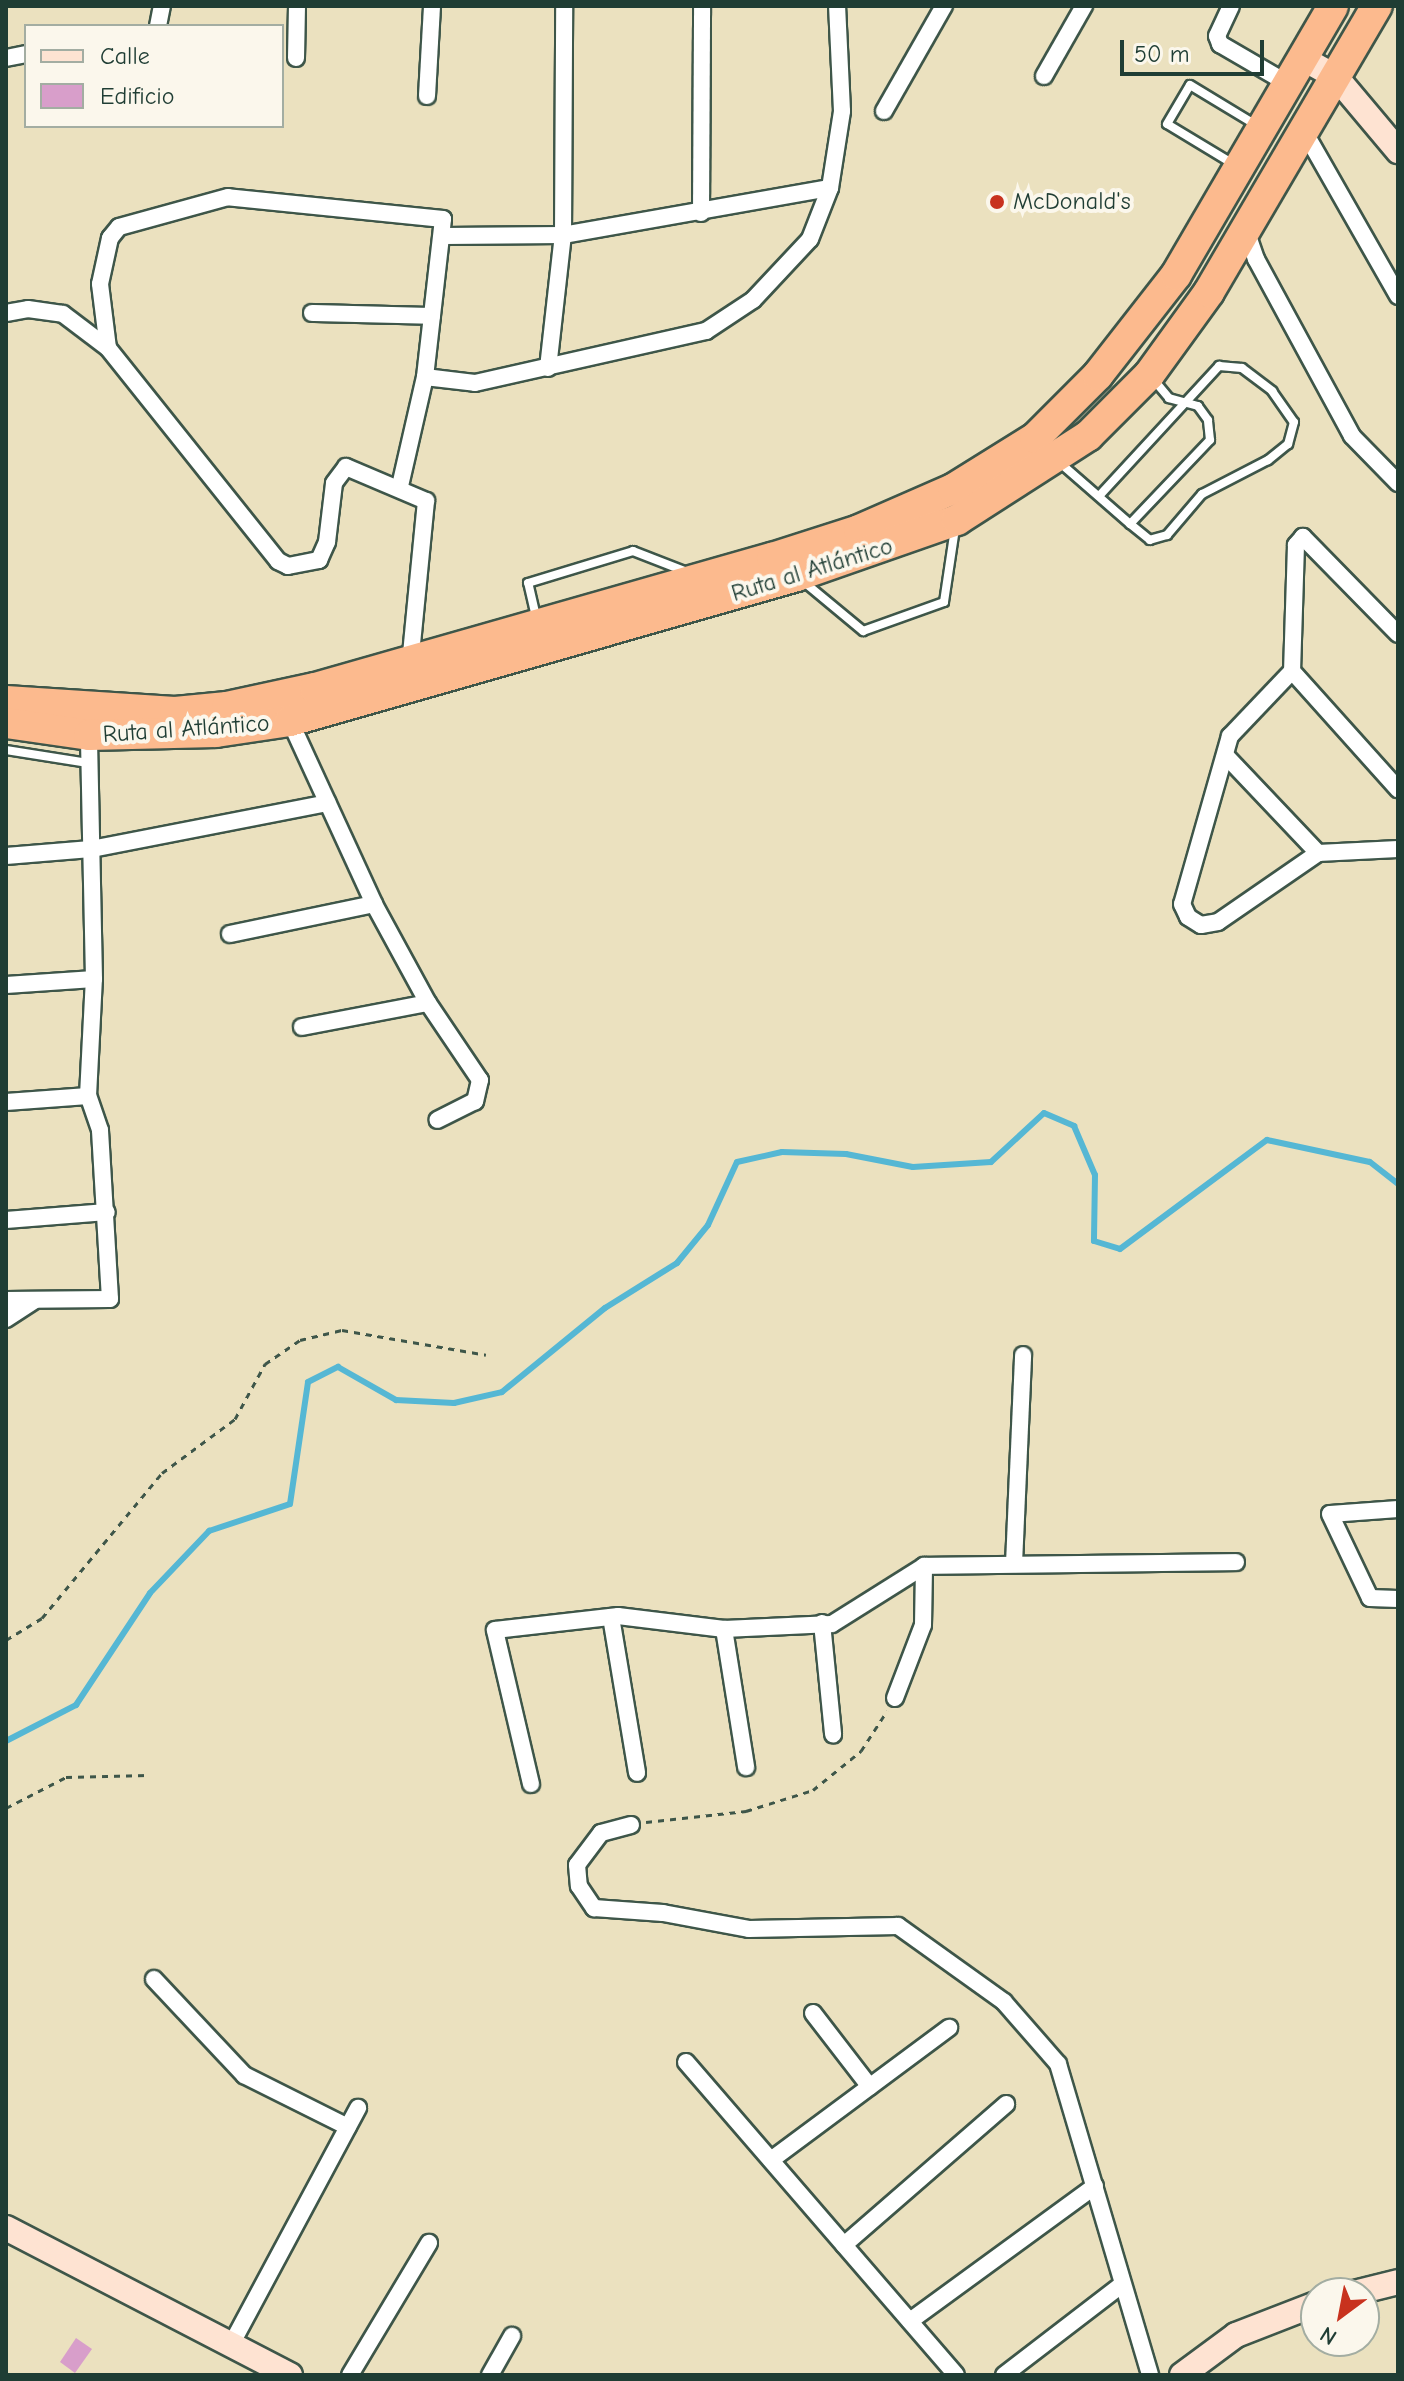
<!DOCTYPE html>
<meta charset="utf-8">
<style>
body{margin:0}
#map{position:relative;width:1404px;height:2381px;overflow:hidden;background:#ebe1bf;font-family:"Comic Neue",sans-serif}
div>[style]{position:absolute}
[style*='--x']{left:calc(var(--x)*1px);top:calc(var(--y)*1px);width:calc(var(--w)*1px);rotate:calc(var(--a)*1deg)}
.stream>*{height:6px;margin:-3px;padding:0 3px;transform-origin:3px;border-radius:3px;background:#55b7d4}
.building>*{inset:0;background:#d89eca}
.path>*{height:3px;margin-top:-1.5px;transform-origin:0;background:repeating-linear-gradient(90deg,#3e5649 0 6px,transparent 0 12px)}
.roads{filter:drop-shadow(2px 0 #3e5649) drop-shadow(-2px 0 #3e5649) drop-shadow(0 2px #3e5649) drop-shadow(0 -2px #3e5649)}
.lane>*{height:8px;margin:-4px;padding:0 4px;transform-origin:4px;border-radius:4px;background:#fff}
.street>*{height:16px;margin:-8px;padding:0 8px;transform-origin:8px;border-radius:8px;background:#fff}
.secondary>*{height:24px;margin:-12px;padding:0 12px;transform-origin:12px;border-radius:12px;background:#fee3d2}
.highway>*{height:30px;margin:-15px;padding:0 15px;transform-origin:15px;border-radius:15px;background:#fcba8e}
.dots>*{width:22px;height:22px;translate:-50% -50%;box-sizing:border-box;border:4px solid #fbf7ec;border-radius:50%}
span{translate:-50% -50%;white-space:nowrap;text-align:center;line-height:1.15;-webkit-text-stroke:8px #fbf7ec;paint-order:stroke}
.poi-label{font-size:24px;color:#1f3d34}
.left{translate:0 -50%;text-align:left}
.street-label{font-size:24px;color:#1f3d34}
.frame{position:absolute;inset:0;border:8px solid #1f3d34;pointer-events:none}
.legend{position:absolute;left:24px;top:24px;width:260px;height:104px;box-sizing:border-box;background:#fbf7ec;border:2px solid #a3ada2;margin:0;padding:10px 14px;list-style:none;font-size:24px;color:#1f3d34}
.legend li{display:flex;align-items:center;gap:16px;height:40px}
.legend b{width:40px;border:2px solid #a3ada2}
.north{position:absolute;left:1300px;top:2277px;width:80px;height:80px;box-sizing:border-box;background:#fbf7ec;border:2px solid #a3ada2;border-radius:50%;rotate:212deg;font-size:22px;font-weight:700;line-height:32px;text-align:center;color:#1f3d34}
.north::after{content:'';display:block;margin:auto;width:28px;height:36px;background:#c8321e;clip-path:polygon(50% 0,100% 100%,50% 72%,0 100%)}
.scale{position:absolute;left:1120px;top:40px;width:144px;height:36px;box-sizing:border-box;border:4px solid #1f3d34;border-top:0;padding-left:10px;font-size:24px;line-height:28px;white-space:nowrap;color:#1f3d34;-webkit-text-stroke:6px #fbf7ec;paint-order:stroke}
</style>
<div id="map">
<div class="stream">
<i style="--x:6;--y:1741;--w:79;--a:-27.2"></i>
<i style="--x:76;--y:1705;--w:134;--a:-56.5"></i>
<i style="--x:150;--y:1593;--w:86;--a:-46.4"></i>
<i style="--x:209;--y:1531;--w:85;--a:-18.4"></i>
<i style="--x:290;--y:1504;--w:123;--a:-81.6"></i>
<i style="--x:308;--y:1382;--w:34;--a:-27"></i>
<i style="--x:338;--y:1367;--w:67;--a:29.6"></i>
<i style="--x:396;--y:1400;--w:58;--a:3"></i>
<i style="--x:454;--y:1403;--w:49;--a:-12.9"></i>
<i style="--x:502;--y:1392;--w:133;--a:-39.2"></i>
<i style="--x:605;--y:1308;--w:85;--a:-32"></i>
<i style="--x:677;--y:1263;--w:49;--a:-50.8"></i>
<i style="--x:708;--y:1225;--w:69;--a:-65.3"></i>
<i style="--x:737;--y:1162;--w:46;--a:-12.5"></i>
<i style="--x:782;--y:1152;--w:64;--a:1.8"></i>
<i style="--x:846;--y:1154;--w:68;--a:11"></i>
<i style="--x:913;--y:1167;--w:78;--a:-3.7"></i>
<i style="--x:991;--y:1162;--w:72;--a:-42.8"></i>
<i style="--x:1044;--y:1113;--w:33;--a:23"></i>
<i style="--x:1074;--y:1126;--w:53;--a:66.8"></i>
<i style="--x:1095;--y:1175;--w:66;--a:90.9"></i>
<i style="--x:1094;--y:1241;--w:27;--a:17"></i>
<i style="--x:1120;--y:1249;--w:183;--a:-36.6"></i>
<i style="--x:1267;--y:1140;--w:105;--a:12.1"></i>
<i style="--x:1370;--y:1162;--w:36;--a:38"></i>
</div>
<div class="building">
<i style="clip-path:polygon(76px 2338px,92px 2349px,75px 2373px,60px 2362px)"></i>
</div>
<div class="path">
<i style="--x:6;--y:1640;--w:42;--a:-31.4"></i>
<i style="--x:42;--y:1618;--w:188;--a:-50.4"></i>
<i style="--x:162;--y:1473;--w:91;--a:-36.5"></i>
<i style="--x:235;--y:1419;--w:63;--a:-61.4"></i>
<i style="--x:265;--y:1364;--w:42;--a:-34.4"></i>
<i style="--x:300;--y:1340;--w:43;--a:-13.4"></i>
<i style="--x:342;--y:1330;--w:146;--a:9.8"></i>
<i style="--x:6;--y:1808;--w:68;--a:-27.3"></i>
<i style="--x:66;--y:1777;--w:82;--a:-1.4"></i>
<i style="--x:646;--y:1822;--w:101;--a:-6.3"></i>
<i style="--x:746;--y:1811;--w:70;--a:-17.4"></i>
<i style="--x:813;--y:1790;--w:62;--a:-39.1"></i>
<i style="--x:861;--y:1751;--w:48;--a:-57"></i>
</div>
<div class="roads">
<div class="lane">
<i style="--x:1235;--y:165;--w:79;--a:-148.9"></i>
<i style="--x:1167;--y:124;--w:45;--a:-59.5"></i>
<i style="--x:1190;--y:85;--w:77;--a:31.2"></i>
<i style="--x:1059;--y:462;--w:94;--a:41.1"></i>
<i style="--x:1130;--y:524;--w:116;--a:-46.4"></i>
<i style="--x:1210;--y:440;--w:20;--a:-96"></i>
<i style="--x:1208;--y:420;--w:17;--a:-126"></i>
<i style="--x:1198;--y:406;--w:30;--a:-165"></i>
<i style="--x:1169;--y:398;--w:23;--a:-130"></i>
<i style="--x:1100;--y:495;--w:176;--a:-47.3"></i>
<i style="--x:1219;--y:366;--w:23;--a:5"></i>
<i style="--x:1242;--y:368;--w:38;--a:37"></i>
<i style="--x:1272;--y:391;--w:38;--a:55"></i>
<i style="--x:1294;--y:422;--w:23;--a:105"></i>
<i style="--x:1288;--y:444;--w:26;--a:141"></i>
<i style="--x:1268;--y:460;--w:74;--a:152.7"></i>
<i style="--x:1202;--y:494;--w:54;--a:130.5"></i>
<i style="--x:1167;--y:535;--w:18;--a:164"></i>
<i style="--x:1150;--y:540;--w:26;--a:-141"></i>
<i style="--x:804;--y:582;--w:77;--a:39.7"></i>
<i style="--x:863;--y:631;--w:86;--a:-19.7"></i>
<i style="--x:944;--y:602;--w:75;--a:-81.5"></i>
<i style="--x:537;--y:621;--w:39;--a:-103"></i>
<i style="--x:528;--y:583;--w:110;--a:-16.9"></i>
<i style="--x:633;--y:551;--w:58;--a:21.3"></i>
<i style="--x:6;--y:750;--w:83;--a:9"></i>
</div>
<div class="street">
<i style="--x:1231;--y:6;--w:33;--a:115"></i>
<i style="--x:1217;--y:36;--w:9;--a:69"></i>
<i style="--x:1220;--y:44;--w:78;--a:30.2"></i>
<i style="--x:158;--y:26;--w:20;--a:-79"></i>
<i style="--x:6;--y:58;--w:20;--a:-11"></i>
<i style="--x:296;--y:58;--w:52;--a:-88.9"></i>
<i style="--x:1044;--y:76;--w:81;--a:-60.3"></i>
<i style="--x:427;--y:96;--w:90;--a:-86.8"></i>
<i style="--x:884;--y:111;--w:121;--a:-60.3"></i>
<i style="--x:1304;--y:131;--w:190;--a:60.3"></i>
<i style="--x:701;--y:213;--w:207;--a:-89.7"></i>
<i style="--x:1246;--y:230;--w:31;--a:71"></i>
<i style="--x:1256;--y:259;--w:201;--a:61.5"></i>
<i style="--x:1352;--y:436;--w:66;--a:45.6"></i>
<i style="--x:444;--y:236;--w:119;--a:-0.5"></i>
<i style="--x:563;--y:235;--w:271;--a:-10"></i>
<i style="--x:6;--y:313;--w:22;--a:-10"></i>
<i style="--x:28;--y:309;--w:35;--a:8"></i>
<i style="--x:63;--y:314;--w:56;--a:37.1"></i>
<i style="--x:312;--y:313;--w:120;--a:1.4"></i>
<i style="--x:548;--y:368;--w:134;--a:-83.6"></i>
<i style="--x:563;--y:235;--w:229;--a:-89.7"></i>
<i style="--x:425;--y:377;--w:50;--a:6.8"></i>
<i style="--x:475;--y:383;--w:237;--a:-12.7"></i>
<i style="--x:706;--y:331;--w:56;--a:-33.4"></i>
<i style="--x:753;--y:300;--w:83;--a:-46.9"></i>
<i style="--x:810;--y:239;--w:55;--a:-68.6"></i>
<i style="--x:830;--y:188;--w:78;--a:-81.1"></i>
<i style="--x:842;--y:111;--w:105;--a:-92.7"></i>
<i style="--x:400;--y:486;--w:112;--a:-77.1"></i>
<i style="--x:425;--y:377;--w:159;--a:-83.5"></i>
<i style="--x:443;--y:219;--w:216;--a:-174.2"></i>
<i style="--x:228;--y:197;--w:113;--a:164.6"></i>
<i style="--x:119;--y:227;--w:14;--a:129"></i>
<i style="--x:110;--y:238;--w:47;--a:102.3"></i>
<i style="--x:100;--y:284;--w:64;--a:82.9"></i>
<i style="--x:108;--y:348;--w:273;--a:51.4"></i>
<i style="--x:278;--y:561;--w:11;--a:27"></i>
<i style="--x:288;--y:566;--w:32;--a:-11"></i>
<i style="--x:319;--y:560;--w:20;--a:-66"></i>
<i style="--x:327;--y:542;--w:59;--a:-83.2"></i>
<i style="--x:334;--y:483;--w:20;--a:-53"></i>
<i style="--x:346;--y:467;--w:87;--a:23"></i>
<i style="--x:426;--y:501;--w:163;--a:95.6"></i>
<i style="--x:1398;--y:634;--w:136;--a:-134.4"></i>
<i style="--x:1303;--y:537;--w:11;--a:131"></i>
<i style="--x:1296;--y:545;--w:126;--a:91.8"></i>
<i style="--x:1292;--y:671;--w:90;--a:133.6"></i>
<i style="--x:1230;--y:736;--w:175;--a:105.9"></i>
<i style="--x:1182;--y:904;--w:14;--a:65"></i>
<i style="--x:1188;--y:917;--w:15;--a:32"></i>
<i style="--x:1201;--y:925;--w:17;--a:-10"></i>
<i style="--x:1218;--y:922;--w:121;--a:-34.6"></i>
<i style="--x:1318;--y:853;--w:80;--a:-2.9"></i>
<i style="--x:1292;--y:671;--w:159;--a:48.1"></i>
<i style="--x:290;--y:721;--w:201;--a:65.3"></i>
<i style="--x:374;--y:904;--w:113;--a:61.4"></i>
<i style="--x:428;--y:1003;--w:93;--a:56"></i>
<i style="--x:480;--y:1080;--w:22;--a:103"></i>
<i style="--x:475;--y:1101;--w:42;--a:153.4"></i>
<i style="--x:1226;--y:756;--w:134;--a:46.5"></i>
<i style="--x:6;--y:856;--w:85;--a:-4.7"></i>
<i style="--x:91;--y:849;--w:241;--a:-11"></i>
<i style="--x:230;--y:934;--w:147;--a:-11.8"></i>
<i style="--x:6;--y:985;--w:88;--a:-3.9"></i>
<i style="--x:302;--y:1027;--w:128;--a:-10.8"></i>
<i style="--x:6;--y:1102;--w:82;--a:-4.2"></i>
<i style="--x:6;--y:1220;--w:101;--a:-4.5"></i>
<i style="--x:6;--y:1300;--w:104;--a:-0.6"></i>
<i style="--x:110;--y:1299;--w:169;--a:-93.4"></i>
<i style="--x:100;--y:1130;--w:36;--a:-109"></i>
<i style="--x:88;--y:1096;--w:117;--a:-87.1"></i>
<i style="--x:94;--y:979;--w:244;--a:-91.2"></i>
<i style="--x:6;--y:1319;--w:33;--a:-33"></i>
<i style="--x:1398;--y:1509;--w:68;--a:175.8"></i>
<i style="--x:1330;--y:1514;--w:93;--a:64.5"></i>
<i style="--x:1370;--y:1598;--w:28;--a:2"></i>
<i style="--x:1014;--y:1564;--w:209;--a:-87.5"></i>
<i style="--x:611;--y:1617;--w:158;--a:80.5"></i>
<i style="--x:822;--y:1623;--w:112;--a:84.3"></i>
<i style="--x:724;--y:1629;--w:140;--a:80.9"></i>
<i style="--x:895;--y:1698;--w:78;--a:-69"></i>
<i style="--x:923;--y:1625;--w:59;--a:-89"></i>
<i style="--x:531;--y:1784;--w:158;--a:-103.2"></i>
<i style="--x:495;--y:1630;--w:124;--a:-6.5"></i>
<i style="--x:618;--y:1616;--w:107;--a:7"></i>
<i style="--x:724;--y:1629;--w:108;--a:-2.7"></i>
<i style="--x:832;--y:1624;--w:109;--a:-32.2"></i>
<i style="--x:924;--y:1566;--w:312;--a:-0.7"></i>
<i style="--x:631;--y:1825;--w:31;--a:165"></i>
<i style="--x:601;--y:1833;--w:40;--a:127"></i>
<i style="--x:577;--y:1865;--w:21;--a:85"></i>
<i style="--x:579;--y:1886;--w:27;--a:56"></i>
<i style="--x:594;--y:1908;--w:69;--a:4.1"></i>
<i style="--x:663;--y:1913;--w:87;--a:10.5"></i>
<i style="--x:749;--y:1929;--w:149;--a:-1.2"></i>
<i style="--x:898;--y:1926;--w:130;--a:35.6"></i>
<i style="--x:1004;--y:2002;--w:82;--a:48.9"></i>
<i style="--x:1058;--y:2064;--w:324;--a:73.5"></i>
<i style="--x:154;--y:1979;--w:132;--a:46.8"></i>
<i style="--x:244;--y:2075;--w:116;--a:26.6"></i>
<i style="--x:813;--y:2013;--w:93;--a:52.4"></i>
<i style="--x:686;--y:2062;--w:413;--a:49.2"></i>
<i style="--x:771;--y:2160;--w:222;--a:-36.6"></i>
<i style="--x:844;--y:2245;--w:215;--a:-41"></i>
<i style="--x:910;--y:2321;--w:229;--a:-36.1"></i>
<i style="--x:232;--y:2343;--w:267;--a:-61.8"></i>
<i style="--x:350;--y:2375;--w:154;--a:-59.1"></i>
<i style="--x:490;--y:2375;--w:45;--a:-60.6"></i>
<i style="--x:1004;--y:2375;--w:146;--a:-37.5"></i>
</div>
<div class="secondary">
<i style="--x:1302;--y:58;--w:39;--a:29"></i>
<i style="--x:1336;--y:77;--w:97;--a:50"></i>
<i style="--x:6;--y:2228;--w:320;--a:27.4"></i>
<i style="--x:1354;--y:2293;--w:45;--a:-14"></i>
<i style="--x:1182;--y:2375;--w:67;--a:-36.5"></i>
<i style="--x:1236;--y:2335;--w:86;--a:-21.2"></i>
</div>
<div class="highway">
<i style="--x:6;--y:701;--w:169;--a:3.7"></i>
<i style="--x:175;--y:712;--w:52;--a:-5.5"></i>
<i style="--x:227;--y:707;--w:90;--a:-12.2"></i>
<i style="--x:315;--y:688;--w:475;--a:-15.9"></i>
<i style="--x:772;--y:558;--w:91;--a:-17.8"></i>
<i style="--x:859;--y:530;--w:103;--a:-23.6"></i>
<i style="--x:953;--y:489;--w:97;--a:-31.9"></i>
<i style="--x:1035;--y:438;--w:89;--a:-45"></i>
<i style="--x:1098;--y:375;--w:127;--a:-52"></i>
<i style="--x:1176;--y:275;--w:311;--a:-59.7"></i>
<i style="--x:6;--y:723;--w:84;--a:8.2"></i>
<i style="--x:89;--y:735;--w:127;--a:-1.4"></i>
<i style="--x:216;--y:732;--w:75;--a:-8.5"></i>
<i style="--x:290;--y:721;--w:527;--a:-15.96"></i>
<i style="--x:797;--y:576;--w:170;--a:-19.3"></i>
<i style="--x:957;--y:520;--w:156;--a:-32.7"></i>
<i style="--x:1088;--y:436;--w:86;--a:-45"></i>
<i style="--x:1149;--y:375;--w:102;--a:-54.1"></i>
<i style="--x:1209;--y:292;--w:332;--a:-59.6"></i>
</div>
</div>
<div class="dots">
<i style="left:997px;top:202px;background:#c8321e"></i>
</div>
<div class="poi-label">
<span class="left" style="left:1013px;top:202px">McDonald's</span>
</div>
<div class="street-label">
<span style="left:812px;top:570px;rotate:-17deg">Ruta al Atlántico</span>
<span style="left:186px;top:729px;rotate:-4deg">Ruta al Atlántico</span>
</div>
<div class="frame"></div>
<ul class="legend">
<li><b style="height:10px;background:#fee3d2"></b>Calle</li>
<li><b style="height:22px;background:#d89eca"></b>Edificio</li>
</ul>
<div class="north">N</div>
<div class="scale">50 m</div>
</div>
